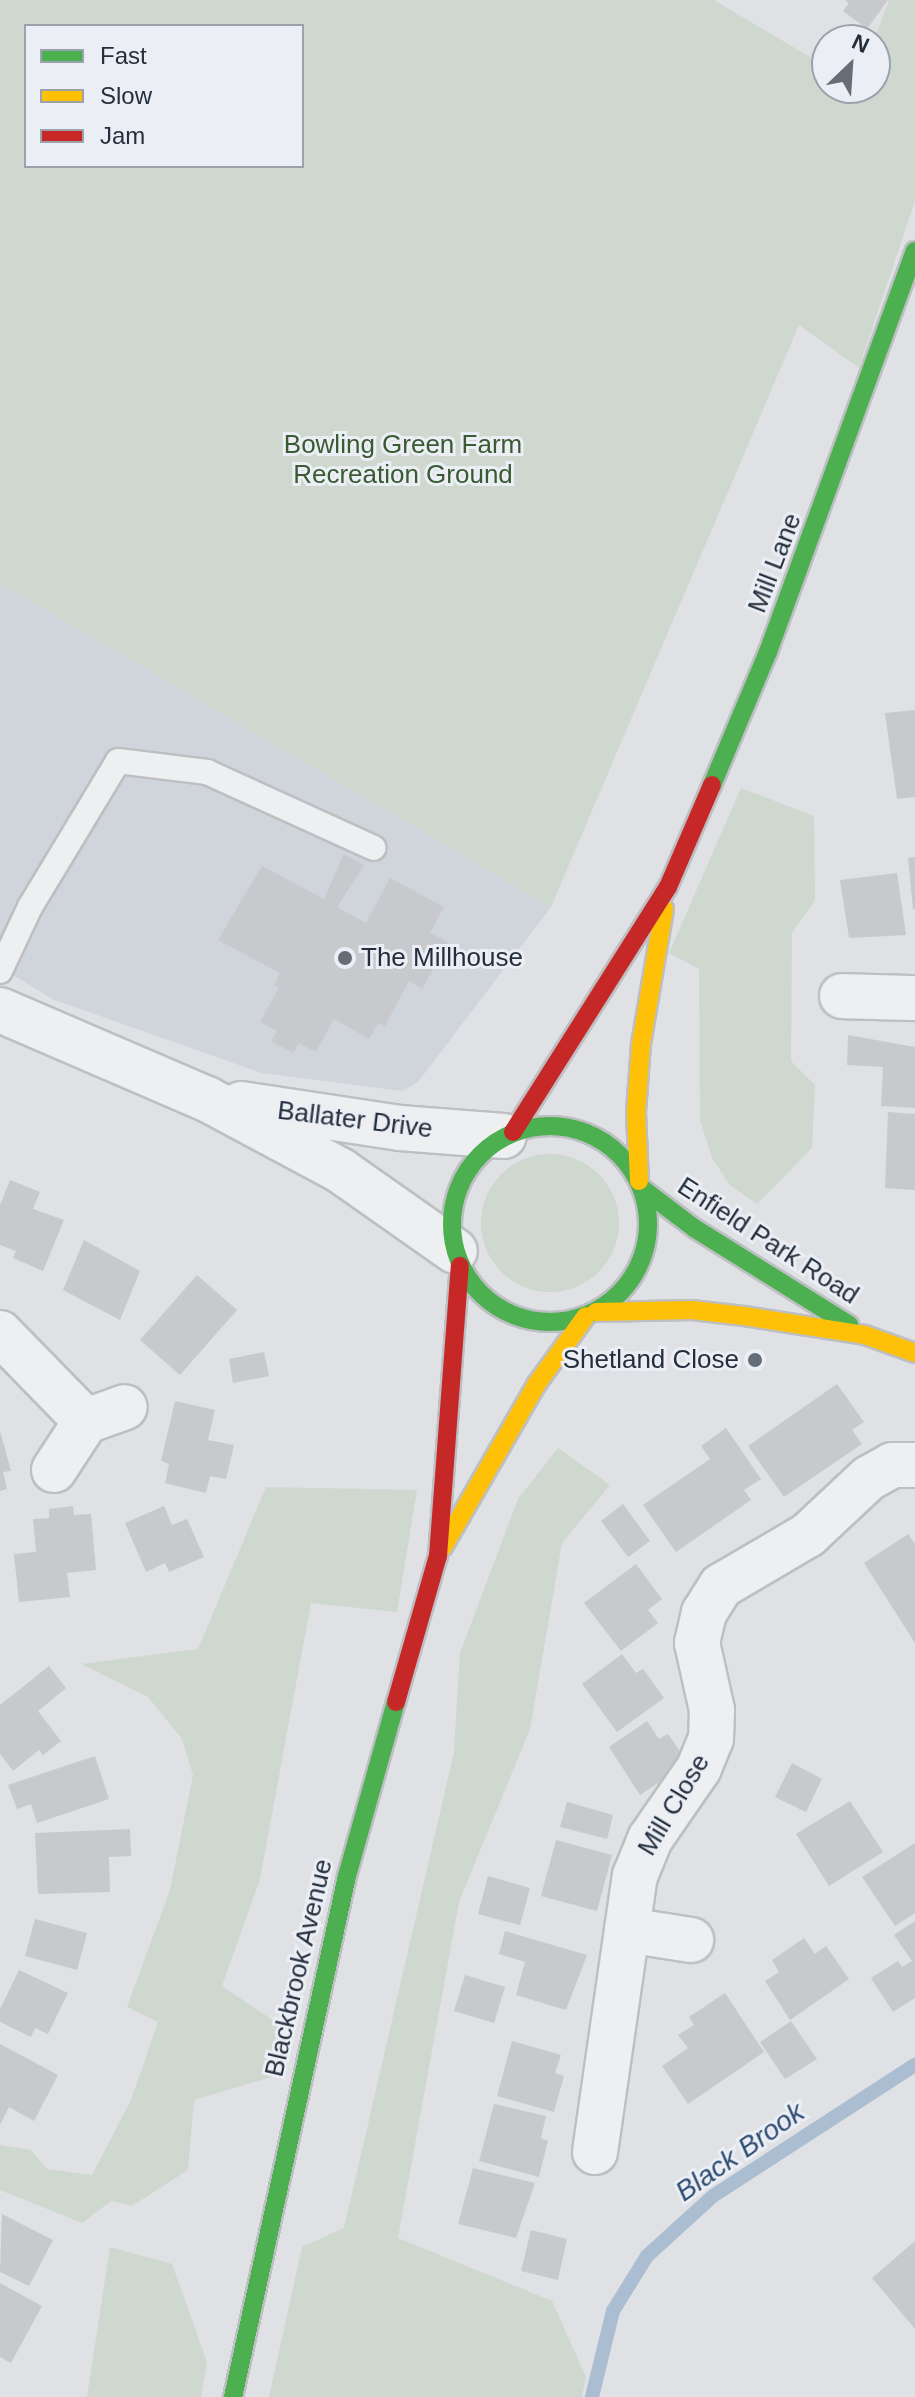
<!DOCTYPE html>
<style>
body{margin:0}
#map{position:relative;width:915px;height:2397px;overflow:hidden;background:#dfe1e4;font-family:Arial,sans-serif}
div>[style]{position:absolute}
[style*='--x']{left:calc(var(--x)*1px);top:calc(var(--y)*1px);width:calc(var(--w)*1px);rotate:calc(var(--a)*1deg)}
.built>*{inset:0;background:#d0d4db}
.green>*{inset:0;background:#cfd8cf}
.round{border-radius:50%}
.stream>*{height:14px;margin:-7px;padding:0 7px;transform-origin:7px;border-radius:7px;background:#abbdd1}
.building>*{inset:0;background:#c7c9cc}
.roads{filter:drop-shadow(2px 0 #bdbfc2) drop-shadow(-2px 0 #bdbfc2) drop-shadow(0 2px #bdbfc2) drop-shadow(0 -2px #bdbfc2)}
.lane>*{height:24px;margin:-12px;padding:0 12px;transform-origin:12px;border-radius:12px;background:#eeeff1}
.street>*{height:44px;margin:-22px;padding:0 22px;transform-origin:22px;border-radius:22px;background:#eeeff1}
.fast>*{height:18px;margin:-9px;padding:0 9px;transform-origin:9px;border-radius:9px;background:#4caf50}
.fast>.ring{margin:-9px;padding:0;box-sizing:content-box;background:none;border:18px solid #4caf50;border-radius:50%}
.slow>*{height:18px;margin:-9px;padding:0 9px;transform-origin:9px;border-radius:9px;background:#ffc107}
.jam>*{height:18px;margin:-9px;padding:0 9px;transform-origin:9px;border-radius:9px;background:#c62828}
.dots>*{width:22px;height:22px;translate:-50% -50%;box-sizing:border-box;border:4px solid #ebeff5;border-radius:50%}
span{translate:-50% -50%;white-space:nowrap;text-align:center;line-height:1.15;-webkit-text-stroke:6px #ebeff5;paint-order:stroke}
.park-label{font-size:26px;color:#3a5a32}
.street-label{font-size:26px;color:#252e3d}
.poi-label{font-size:26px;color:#252e3d}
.left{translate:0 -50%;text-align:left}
.right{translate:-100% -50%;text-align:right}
.water-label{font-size:28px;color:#2f4d72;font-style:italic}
.legend{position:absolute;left:24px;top:24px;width:280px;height:144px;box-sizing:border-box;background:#ebeff5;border:2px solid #9ca2ab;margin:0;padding:10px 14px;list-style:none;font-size:24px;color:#252e3d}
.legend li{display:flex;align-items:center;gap:16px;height:40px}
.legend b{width:40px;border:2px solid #9ca2ab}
.north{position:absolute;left:811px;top:24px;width:80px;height:80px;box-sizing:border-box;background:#ebeff5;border:2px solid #9ca2ab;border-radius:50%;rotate:25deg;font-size:22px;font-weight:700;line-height:32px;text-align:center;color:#252e3d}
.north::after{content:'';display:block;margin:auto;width:28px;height:36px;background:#666d77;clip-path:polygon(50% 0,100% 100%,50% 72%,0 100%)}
</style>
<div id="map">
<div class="built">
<i style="clip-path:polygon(0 583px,551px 907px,418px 1082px,402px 1091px,262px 1073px,52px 999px,0 967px)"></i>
</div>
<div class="green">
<i style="clip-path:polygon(evenodd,0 0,714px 0,827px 67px,827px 88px,875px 88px,874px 40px,889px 0,915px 0,915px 201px,859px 368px,799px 325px,551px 907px,0 583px,0 0,26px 26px,302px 26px,302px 166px,26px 166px,26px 26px)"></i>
<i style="clip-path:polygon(741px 788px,814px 816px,815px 900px,792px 933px,791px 1061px,815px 1085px,812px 1148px,757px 1204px,730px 1185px,712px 1158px,700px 1120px,699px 969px,669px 953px)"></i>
<i class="round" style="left:481px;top:1154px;width:138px;height:138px"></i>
<i style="clip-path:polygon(558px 1448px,610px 1485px,562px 1543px,530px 1729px,459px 1902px,398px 2238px,552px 2301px,586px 2377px,582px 2397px,269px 2397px,302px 2247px,344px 2228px,454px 1752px,460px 1653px,518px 1499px)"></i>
<i style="clip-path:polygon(266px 1487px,417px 1490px,397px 1612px,311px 1603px,260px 1879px,222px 1986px,283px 2027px,274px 2076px,194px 2100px,188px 2170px,132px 2206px,111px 2201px,82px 2223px,0 2190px,0 2145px,31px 2150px,47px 2169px,92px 2175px,131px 2100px,158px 2022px,127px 2007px,170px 1890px,193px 1775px,182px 1739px,148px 1697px,81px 1664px,198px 1649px)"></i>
<i style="clip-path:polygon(110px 2247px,172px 2264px,207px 2362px,201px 2397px,87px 2397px)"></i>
</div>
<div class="stream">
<i style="--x:592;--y:2397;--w:89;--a:-76.3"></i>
<i style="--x:613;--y:2311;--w:65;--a:-58.3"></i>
<i style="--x:647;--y:2256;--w:89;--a:-42.3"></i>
<i style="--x:713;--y:2196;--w:241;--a:-33"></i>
</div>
<div class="building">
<i style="clip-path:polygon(845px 0,888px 0,867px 29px,843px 11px,849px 3px)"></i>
<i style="clip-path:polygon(915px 710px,915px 797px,897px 799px,885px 713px)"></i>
<i style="clip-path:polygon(344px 854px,364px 865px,337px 907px,366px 923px,390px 878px,444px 907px,430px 933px,448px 942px,422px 989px,409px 981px,385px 1026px,378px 1023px,369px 1039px,334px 1019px,316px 1052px,299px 1043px,293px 1053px,271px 1041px,277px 1031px,260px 1022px,279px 988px,274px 985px,280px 973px,218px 940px,262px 866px,324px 899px)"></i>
<i style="clip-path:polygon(915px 857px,915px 909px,913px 909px,908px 858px)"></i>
<i style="clip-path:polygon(897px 873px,906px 935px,849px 938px,840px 880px)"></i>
<i style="clip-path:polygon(848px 1035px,915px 1047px,915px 1108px,881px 1106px,883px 1067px,847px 1065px)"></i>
<i style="clip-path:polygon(888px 1112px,915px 1114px,915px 1190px,885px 1188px)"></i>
<i style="clip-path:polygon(10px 1180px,40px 1192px,33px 1209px,64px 1220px,43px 1271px,13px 1258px,16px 1251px,0 1245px,0 1205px)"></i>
<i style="clip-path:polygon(84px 1240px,140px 1271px,120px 1320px,63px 1290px)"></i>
<i style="clip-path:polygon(197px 1275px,237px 1310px,180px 1375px,140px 1340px)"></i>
<i style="clip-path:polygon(264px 1352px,269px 1376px,233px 1383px,229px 1359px)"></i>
<i style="clip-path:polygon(837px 1384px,864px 1422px,852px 1430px,862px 1444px,784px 1497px,748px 1446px)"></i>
<i style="clip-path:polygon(175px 1401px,215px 1410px,208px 1440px,234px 1445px,226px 1479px,210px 1476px,206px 1493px,165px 1483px,169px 1464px,161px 1461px)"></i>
<i style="clip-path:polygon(726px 1428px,761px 1479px,744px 1490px,751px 1500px,676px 1552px,643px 1505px,710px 1459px,701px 1446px)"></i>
<i style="clip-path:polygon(0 1431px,11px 1471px,3px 1472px,7px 1489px,0 1491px)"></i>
<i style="clip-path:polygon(623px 1504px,650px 1541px,628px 1557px,601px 1521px)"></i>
<i style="clip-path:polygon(73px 1506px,74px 1515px,91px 1514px,96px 1570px,67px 1573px,70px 1597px,19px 1602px,14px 1554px,36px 1552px,33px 1519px,49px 1518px,49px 1509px)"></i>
<i style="clip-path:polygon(164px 1506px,172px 1525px,187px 1519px,204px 1557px,169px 1572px,165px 1563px,146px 1572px,125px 1523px)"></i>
<i style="clip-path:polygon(908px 1534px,915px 1544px,915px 1643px,864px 1563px)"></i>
<i style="clip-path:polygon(636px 1564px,662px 1599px,648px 1610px,658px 1623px,621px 1651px,584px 1603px)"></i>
<i style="clip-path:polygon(622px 1654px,636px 1673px,643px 1669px,664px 1698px,617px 1732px,582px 1684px)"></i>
<i style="clip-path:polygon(49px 1666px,66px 1688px,38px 1711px,61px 1741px,43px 1755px,39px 1750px,13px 1771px,0 1754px,0 1705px)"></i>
<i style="clip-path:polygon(647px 1721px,659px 1739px,668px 1734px,688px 1763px,640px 1795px,609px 1747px)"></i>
<i style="clip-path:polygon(95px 1756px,109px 1799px,37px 1823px,31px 1804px,17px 1809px,8px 1785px)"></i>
<i style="clip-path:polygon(792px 1763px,822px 1779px,806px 1812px,775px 1797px)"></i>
<i style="clip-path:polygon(850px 1801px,883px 1852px,829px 1886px,796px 1834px)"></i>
<i style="clip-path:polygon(567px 1802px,613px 1815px,607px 1839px,560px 1827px)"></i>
<i style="clip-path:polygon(130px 1829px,131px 1856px,109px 1857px,110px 1892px,38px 1894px,35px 1833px)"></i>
<i style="clip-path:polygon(556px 1840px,612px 1855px,597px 1911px,541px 1896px)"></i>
<i style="clip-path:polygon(915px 1843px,915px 1913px,895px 1926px,862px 1877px)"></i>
<i style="clip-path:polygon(488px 1876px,530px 1888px,520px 1925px,478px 1914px)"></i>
<i style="clip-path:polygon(35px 1919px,87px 1933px,77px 1970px,25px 1956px)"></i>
<i style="clip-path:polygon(915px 1921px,915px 1998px,893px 2012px,871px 1978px,898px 1961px,902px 1967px,912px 1961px,894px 1935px)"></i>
<i style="clip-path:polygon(505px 1931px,587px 1955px,566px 2010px,516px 1995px,525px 1962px,499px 1954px)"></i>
<i style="clip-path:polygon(804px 1938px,815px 1954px,826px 1946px,849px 1979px,790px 2020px,765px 1981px,779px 1972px,772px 1960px)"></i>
<i style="clip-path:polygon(19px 1970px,68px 1993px,48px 2034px,35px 2028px,31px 2037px,0 2022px,0 2009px)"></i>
<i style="clip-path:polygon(465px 1975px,505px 1987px,494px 2023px,454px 2011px)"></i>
<i style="clip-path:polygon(725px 1993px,764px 2052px,688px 2104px,662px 2066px,688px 2048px,678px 2035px,694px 2025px,689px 2017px)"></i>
<i style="clip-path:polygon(791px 2021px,817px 2059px,785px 2079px,760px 2042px)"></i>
<i style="clip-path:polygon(512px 2041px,561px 2055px,555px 2073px,564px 2076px,554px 2112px,497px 2096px)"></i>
<i style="clip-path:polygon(0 2044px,58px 2075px,34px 2121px,9px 2107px,0 2125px)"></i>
<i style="clip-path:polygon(494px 2104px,546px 2116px,541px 2138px,548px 2141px,539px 2177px,479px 2161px)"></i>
<i style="clip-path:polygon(473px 2168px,535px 2183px,516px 2238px,458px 2224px)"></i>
<i style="clip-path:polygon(2px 2214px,53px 2240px,29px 2286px,0 2272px)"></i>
<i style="clip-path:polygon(531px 2230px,567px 2239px,558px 2280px,521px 2271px)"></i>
<i style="clip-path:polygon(915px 2241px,915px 2329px,872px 2278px)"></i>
<i style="clip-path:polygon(0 2283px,42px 2306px,11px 2363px,0 2357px)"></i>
</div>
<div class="roads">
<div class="lane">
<i style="--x:0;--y:971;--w:71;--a:-64.9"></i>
<i style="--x:30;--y:907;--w:170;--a:-58.9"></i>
<i style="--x:118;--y:761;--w:90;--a:7"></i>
<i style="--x:207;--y:772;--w:183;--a:24.5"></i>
</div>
<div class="street">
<i style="--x:842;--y:996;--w:73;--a:1.6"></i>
<i style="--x:0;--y:1010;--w:225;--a:23.3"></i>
<i style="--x:207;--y:1099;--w:152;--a:28.2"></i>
<i style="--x:341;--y:1171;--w:139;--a:35.1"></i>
<i style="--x:241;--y:1104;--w:161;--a:8.6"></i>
<i style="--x:400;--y:1128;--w:104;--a:4.4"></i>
<i style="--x:0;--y:1333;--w:123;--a:45.7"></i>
<i style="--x:54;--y:1470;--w:59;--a:-56.9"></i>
<i style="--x:86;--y:1421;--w:41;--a:-19.7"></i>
<i style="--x:627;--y:1930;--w:65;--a:8.9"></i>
<i style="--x:595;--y:2152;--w:279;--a:-81.8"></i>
<i style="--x:635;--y:1876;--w:40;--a:-68"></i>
<i style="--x:650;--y:1839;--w:86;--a:-55.4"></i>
<i style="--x:699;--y:1768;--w:31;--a:-68"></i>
<i style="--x:711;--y:1739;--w:29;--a:-88"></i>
<i style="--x:712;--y:1710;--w:69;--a:-102.6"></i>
<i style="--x:697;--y:1643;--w:31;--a:-77"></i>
<i style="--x:704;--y:1613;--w:32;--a:-58"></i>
<i style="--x:721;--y:1586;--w:101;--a:-30.4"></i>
<i style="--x:808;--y:1535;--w:83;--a:-43.1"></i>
<i style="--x:869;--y:1478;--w:26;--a:-29"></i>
<i style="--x:892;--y:1465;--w:23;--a:0"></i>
</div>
<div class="fast">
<i style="--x:712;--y:785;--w:144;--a:-67.2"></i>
<i style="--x:768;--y:652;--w:427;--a:-69.9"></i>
<i class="ring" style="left:452px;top:1126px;width:178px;height:178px"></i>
<i style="--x:644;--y:1190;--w:63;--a:37.2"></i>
<i style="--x:694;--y:1228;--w:183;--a:32"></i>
<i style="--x:233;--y:2397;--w:533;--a:-77.66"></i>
<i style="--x:347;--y:1876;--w:181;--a:-74.3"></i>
</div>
<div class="slow">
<i style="--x:639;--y:1181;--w:69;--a:-92.5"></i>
<i style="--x:636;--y:1112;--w:68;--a:-85.8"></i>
<i style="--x:641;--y:1044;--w:137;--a:-80.3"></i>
<i style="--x:596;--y:1312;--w:96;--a:-1.2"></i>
<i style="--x:692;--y:1310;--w:52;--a:6.6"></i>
<i style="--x:744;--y:1316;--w:122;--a:8.9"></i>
<i style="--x:865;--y:1335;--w:53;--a:19.8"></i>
<i style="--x:443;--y:1547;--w:187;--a:-60.1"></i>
<i style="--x:536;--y:1385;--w:85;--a:-54.1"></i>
</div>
<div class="jam">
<i style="--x:513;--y:1132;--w:290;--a:-57.7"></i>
<i style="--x:668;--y:887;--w:111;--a:-66.7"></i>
<i style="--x:396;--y:1702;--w:152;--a:-74"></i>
<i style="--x:438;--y:1556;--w:291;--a:-85.7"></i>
</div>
</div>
<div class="dots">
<i style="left:345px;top:958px;background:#666d77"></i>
<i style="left:755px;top:1360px;background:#666d77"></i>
</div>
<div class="park-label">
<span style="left:403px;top:460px">Bowling Green Farm<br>Recreation Ground</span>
</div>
<div class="street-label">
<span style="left:775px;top:563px;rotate:-69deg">Mill Lane</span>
<span style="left:355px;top:1120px;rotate:7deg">Ballater Drive</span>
<span style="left:768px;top:1241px;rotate:33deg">Enfield Park Road</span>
<span style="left:674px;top:1805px;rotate:-59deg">Mill Close</span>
<span style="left:299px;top:1968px;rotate:-77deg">Blackbrook Avenue</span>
</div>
<div class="poi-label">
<span class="left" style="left:361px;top:958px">The Millhouse</span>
<span class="right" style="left:739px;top:1360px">Shetland Close</span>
</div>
<div class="water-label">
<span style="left:740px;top:2152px;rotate:-35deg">Black Brook</span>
</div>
<ul class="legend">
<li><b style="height:10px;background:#4caf50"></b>Fast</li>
<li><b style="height:10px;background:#ffc107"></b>Slow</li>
<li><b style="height:10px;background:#c62828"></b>Jam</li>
</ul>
<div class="north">N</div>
</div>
